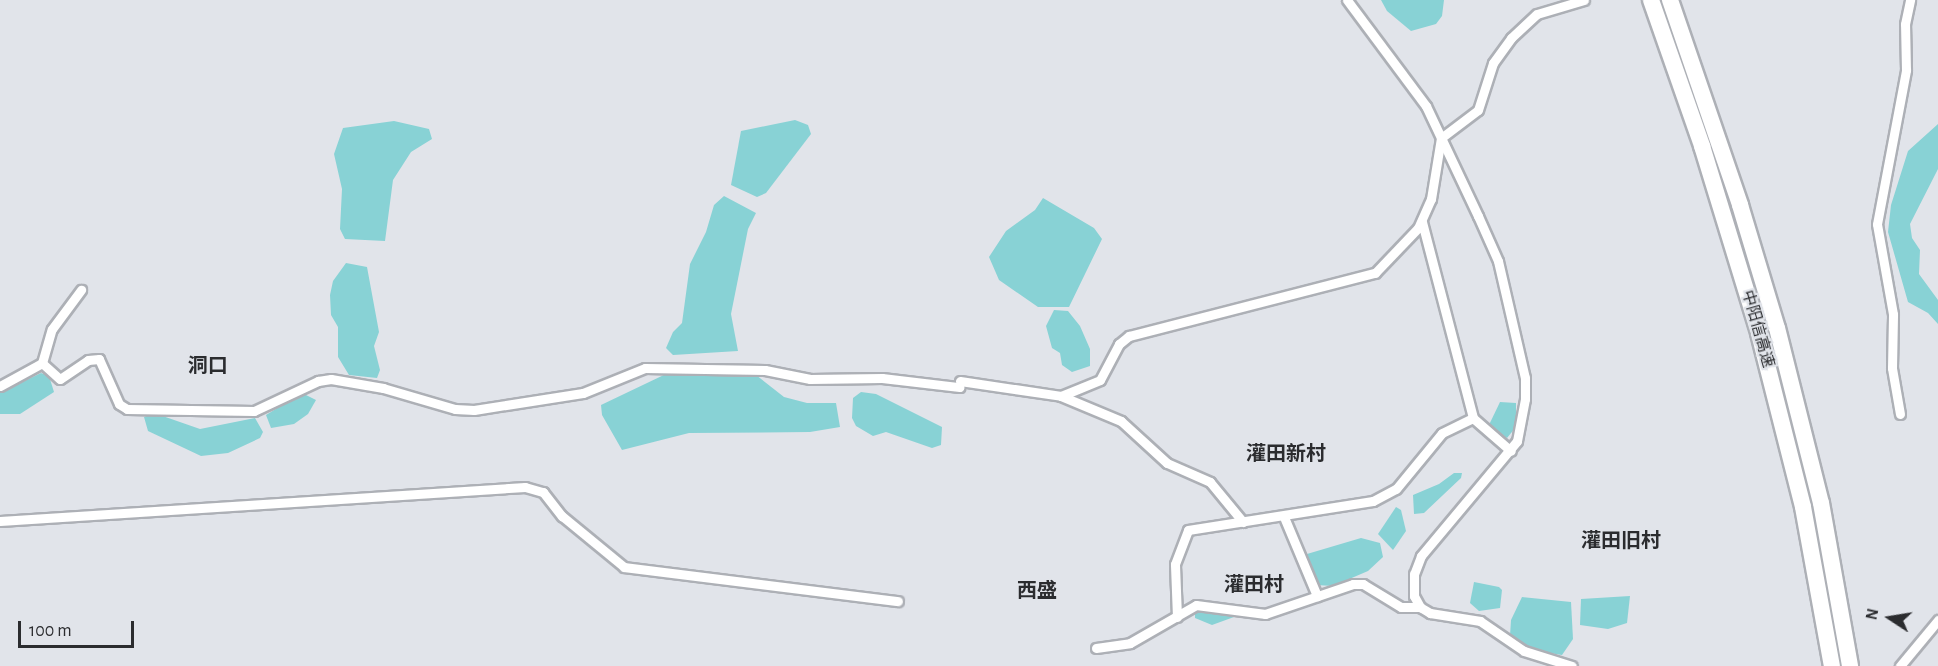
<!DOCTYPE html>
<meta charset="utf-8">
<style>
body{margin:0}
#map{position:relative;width:1938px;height:666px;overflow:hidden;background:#e1e4ea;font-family:"Alegreya Sans","Noto Sans SC",sans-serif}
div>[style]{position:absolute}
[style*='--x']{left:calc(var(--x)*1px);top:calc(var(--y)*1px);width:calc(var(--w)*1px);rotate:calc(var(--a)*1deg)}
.water>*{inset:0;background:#88d2d5}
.roads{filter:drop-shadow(2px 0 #adb0b6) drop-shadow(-2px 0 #adb0b6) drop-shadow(0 2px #adb0b6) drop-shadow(0 -2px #adb0b6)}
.street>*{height:9px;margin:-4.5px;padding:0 4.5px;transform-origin:4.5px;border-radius:4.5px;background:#fff}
.highway>*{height:16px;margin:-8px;padding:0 8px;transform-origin:8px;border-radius:8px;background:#fff}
span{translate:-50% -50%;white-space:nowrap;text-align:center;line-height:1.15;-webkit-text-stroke:4.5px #e1e4ea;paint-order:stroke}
.street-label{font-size:16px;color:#2b2c2f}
.quarter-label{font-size:20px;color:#2b2c2f;font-weight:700}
.north{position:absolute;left:1860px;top:588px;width:60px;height:60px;-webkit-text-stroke:4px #e1e4ea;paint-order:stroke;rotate:282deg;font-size:16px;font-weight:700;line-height:24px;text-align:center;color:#2b2c2f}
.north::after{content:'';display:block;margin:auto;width:21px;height:27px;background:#2b2c2f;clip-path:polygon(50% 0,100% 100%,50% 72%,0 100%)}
.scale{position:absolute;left:18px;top:621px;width:116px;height:27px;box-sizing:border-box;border:3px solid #2b2c2f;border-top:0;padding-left:8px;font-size:18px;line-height:21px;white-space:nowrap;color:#2b2c2f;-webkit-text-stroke:4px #e1e4ea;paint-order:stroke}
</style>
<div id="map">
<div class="water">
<i style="clip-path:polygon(1381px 0,1444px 0,1442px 16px,1436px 24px,1411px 31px,1387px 11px)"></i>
<i style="clip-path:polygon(795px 120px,808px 125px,811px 134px,766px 193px,757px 197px,731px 185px,741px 131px)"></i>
<i style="clip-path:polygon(394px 121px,429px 129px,432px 139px,411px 152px,393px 180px,385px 241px,345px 239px,340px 229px,342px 189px,334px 154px,343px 128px)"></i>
<i style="clip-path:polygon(1938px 124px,1938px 169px,1910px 224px,1912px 238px,1920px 250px,1919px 274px,1938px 300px,1938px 324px,1928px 313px,1908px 302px,1888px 232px,1891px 205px,1908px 151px)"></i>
<i style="clip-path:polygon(724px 196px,756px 213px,748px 229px,731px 314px,738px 351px,673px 355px,666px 348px,673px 332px,682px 323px,690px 264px,706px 232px,714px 205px)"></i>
<i style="clip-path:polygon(1043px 198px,1094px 228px,1102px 239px,1069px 307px,1038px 307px,999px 280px,989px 257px,1006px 231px,1035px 210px)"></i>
<i style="clip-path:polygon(346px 263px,367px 267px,379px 332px,374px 346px,380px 370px,377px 378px,349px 375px,338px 357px,338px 327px,331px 315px,330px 295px,333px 281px)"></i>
<i style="clip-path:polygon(1054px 310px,1068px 311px,1080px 326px,1090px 349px,1090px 366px,1072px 372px,1062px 365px,1060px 353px,1052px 348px,1046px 326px)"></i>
<i style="clip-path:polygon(41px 373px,49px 376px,54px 392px,20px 414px,0 414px,0 393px)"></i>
<i style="clip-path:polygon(668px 373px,756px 375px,784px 397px,807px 403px,836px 403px,840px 427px,810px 432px,689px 433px,622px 450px,602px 415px,601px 405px)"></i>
<i style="clip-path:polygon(861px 392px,876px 394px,942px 427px,941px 445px,932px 448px,886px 432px,873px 436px,856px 426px,852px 418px,853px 398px)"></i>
<i style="clip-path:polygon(302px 393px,316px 400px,308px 414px,294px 424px,271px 428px,266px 415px)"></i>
<i style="clip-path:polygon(1500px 402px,1516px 403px,1516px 427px,1507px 438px,1488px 427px)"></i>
<i style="clip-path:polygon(154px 413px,200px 429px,255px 418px,263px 432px,260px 438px,228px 453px,201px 456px,148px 431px,144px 417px)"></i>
<i style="clip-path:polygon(1454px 473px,1462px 473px,1461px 478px,1424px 513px,1414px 514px,1413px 495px,1439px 484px)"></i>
<i style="clip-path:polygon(1396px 507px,1401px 510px,1406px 531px,1393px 550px,1378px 534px)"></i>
<i style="clip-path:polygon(1361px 538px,1380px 543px,1383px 557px,1368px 571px,1333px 586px,1316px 585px,1306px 560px,1307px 554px)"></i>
<i style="clip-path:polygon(1474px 582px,1499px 587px,1502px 590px,1500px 608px,1479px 611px,1470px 603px)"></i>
<i style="clip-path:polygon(1630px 596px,1627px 623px,1608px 629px,1580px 625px,1581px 599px)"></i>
<i style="clip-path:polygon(1522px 597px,1571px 602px,1573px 639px,1562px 655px,1537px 651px,1510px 636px,1511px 620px)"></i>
<i style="clip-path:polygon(1202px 610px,1234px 613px,1234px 617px,1212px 625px,1195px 618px,1195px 613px)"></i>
</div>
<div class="roads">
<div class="street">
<i style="--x:1347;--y:0;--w:132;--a:53.3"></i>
<i style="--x:1426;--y:106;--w:122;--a:64.7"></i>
<i style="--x:1478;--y:216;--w:49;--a:66"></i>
<i style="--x:1498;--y:261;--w:120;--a:77"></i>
<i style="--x:1525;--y:378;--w:21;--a:90"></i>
<i style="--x:1525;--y:399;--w:43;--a:100.8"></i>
<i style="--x:1517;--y:441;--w:150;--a:129.9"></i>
<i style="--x:1421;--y:556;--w:19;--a:111"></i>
<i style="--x:1414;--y:574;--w:22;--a:90"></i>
<i style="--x:1414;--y:596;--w:13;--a:61"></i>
<i style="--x:1420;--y:607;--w:12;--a:31"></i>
<i style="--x:1430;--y:613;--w:51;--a:9.1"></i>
<i style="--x:1480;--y:621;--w:53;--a:34.3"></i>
<i style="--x:1524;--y:651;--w:50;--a:17.4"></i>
<i style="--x:1422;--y:222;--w:203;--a:75.4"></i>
<i style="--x:1473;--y:418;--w:50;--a:41"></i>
<i style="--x:42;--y:363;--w:24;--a:42"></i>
<i style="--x:60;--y:379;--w:34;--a:-34"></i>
<i style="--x:88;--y:360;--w:11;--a:-5"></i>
<i style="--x:99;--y:359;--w:49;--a:66"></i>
<i style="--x:119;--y:404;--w:9;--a:32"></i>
<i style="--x:127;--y:409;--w:127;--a:0.9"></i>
<i style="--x:254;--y:411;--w:71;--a:-25.1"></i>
<i style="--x:318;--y:381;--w:13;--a:-9"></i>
<i style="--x:331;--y:379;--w:53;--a:9.8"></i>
<i style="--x:383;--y:388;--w:75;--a:16.3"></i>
<i style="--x:455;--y:409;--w:19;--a:3"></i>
<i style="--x:474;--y:410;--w:110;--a:-8.9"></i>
<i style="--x:583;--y:393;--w:67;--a:-22"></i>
<i style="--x:645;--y:368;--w:120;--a:1"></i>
<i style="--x:765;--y:370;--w:46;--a:11.3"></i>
<i style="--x:810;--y:379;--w:72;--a:-0.8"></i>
<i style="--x:882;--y:378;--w:78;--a:6.7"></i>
<i style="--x:960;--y:381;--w:102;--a:8.4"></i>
<i style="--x:1061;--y:396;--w:42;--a:-22.3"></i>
<i style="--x:1100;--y:380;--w:41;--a:-62.2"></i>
<i style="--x:1119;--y:344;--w:13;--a:-39"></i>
<i style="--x:1129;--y:336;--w:254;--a:-14.4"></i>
<i style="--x:1375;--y:273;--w:62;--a:-46.3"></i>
<i style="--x:1418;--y:228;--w:32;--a:-66"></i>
<i style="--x:1431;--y:199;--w:62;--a:-80.7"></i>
<i style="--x:1441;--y:138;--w:46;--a:-37.1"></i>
<i style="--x:1478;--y:110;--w:49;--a:-72.3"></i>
<i style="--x:1493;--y:63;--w:31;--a:-54"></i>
<i style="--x:1511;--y:38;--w:35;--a:-43"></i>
<i style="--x:1537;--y:14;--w:49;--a:-16.6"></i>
<i style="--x:0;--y:386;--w:48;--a:-28.7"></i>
<i style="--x:42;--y:363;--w:35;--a:-74"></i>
<i style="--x:52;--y:329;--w:49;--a:-53.4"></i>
<i style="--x:1061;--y:396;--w:65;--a:22.6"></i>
<i style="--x:1121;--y:421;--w:62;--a:42.4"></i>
<i style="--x:1167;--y:463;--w:47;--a:23.8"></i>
<i style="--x:1210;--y:482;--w:52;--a:50.5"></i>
<i style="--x:1900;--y:414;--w:47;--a:-99.9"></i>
<i style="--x:1892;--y:368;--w:54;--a:-88.9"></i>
<i style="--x:1893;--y:314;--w:91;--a:-100.1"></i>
<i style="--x:1877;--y:224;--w:157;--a:-79.3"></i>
<i style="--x:1906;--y:70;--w:46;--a:-91.2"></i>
<i style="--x:1905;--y:24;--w:25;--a:-78"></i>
<i style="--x:1284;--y:517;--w:86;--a:67.3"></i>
<i style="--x:0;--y:521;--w:526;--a:-3.71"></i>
<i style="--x:525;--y:487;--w:19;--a:16"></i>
<i style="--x:543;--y:492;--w:31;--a:52"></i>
<i style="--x:562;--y:516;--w:80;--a:39.4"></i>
<i style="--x:624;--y:567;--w:276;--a:7.1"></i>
<i style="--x:1177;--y:617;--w:53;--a:-92.2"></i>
<i style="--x:1175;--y:564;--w:36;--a:-69"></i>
<i style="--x:1188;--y:530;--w:187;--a:-8.9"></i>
<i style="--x:1373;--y:501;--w:26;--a:-28"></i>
<i style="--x:1396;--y:489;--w:72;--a:-50.6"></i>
<i style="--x:1442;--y:433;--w:34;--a:-26"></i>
<i style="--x:1096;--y:648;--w:34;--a:-8"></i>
<i style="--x:1130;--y:643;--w:76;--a:-29.9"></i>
<i style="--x:1196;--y:605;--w:70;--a:7.4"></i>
<i style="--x:1265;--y:614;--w:93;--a:-18.8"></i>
<i style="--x:1353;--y:584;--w:10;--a:0"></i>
<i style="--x:1363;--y:584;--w:44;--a:31.2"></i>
<i style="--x:1401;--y:607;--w:19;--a:0"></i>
<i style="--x:1900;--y:666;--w:60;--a:-50.4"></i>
</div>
<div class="highway">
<i style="--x:1651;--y:0;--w:155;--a:70.7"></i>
<i style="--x:1702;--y:146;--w:195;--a:73"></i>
<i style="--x:1759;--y:333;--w:179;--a:75.8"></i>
<i style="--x:1803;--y:507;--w:162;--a:79.7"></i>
<i style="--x:1670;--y:0;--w:217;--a:71.1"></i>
<i style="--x:1740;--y:205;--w:128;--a:73.3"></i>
<i style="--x:1777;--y:328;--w:180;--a:75.9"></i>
<i style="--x:1821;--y:503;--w:166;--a:79.9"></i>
</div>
</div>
<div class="street-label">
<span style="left:1758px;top:329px;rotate:74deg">中阳信高速</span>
</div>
<div class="quarter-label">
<span style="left:208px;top:366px">洞口</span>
<span style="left:1286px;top:454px">灌田新村</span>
<span style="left:1621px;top:541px">灌田旧村</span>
<span style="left:1254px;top:585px">灌田村</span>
<span style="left:1037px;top:591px">西盛</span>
</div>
<div class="north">N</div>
<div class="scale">100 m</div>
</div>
